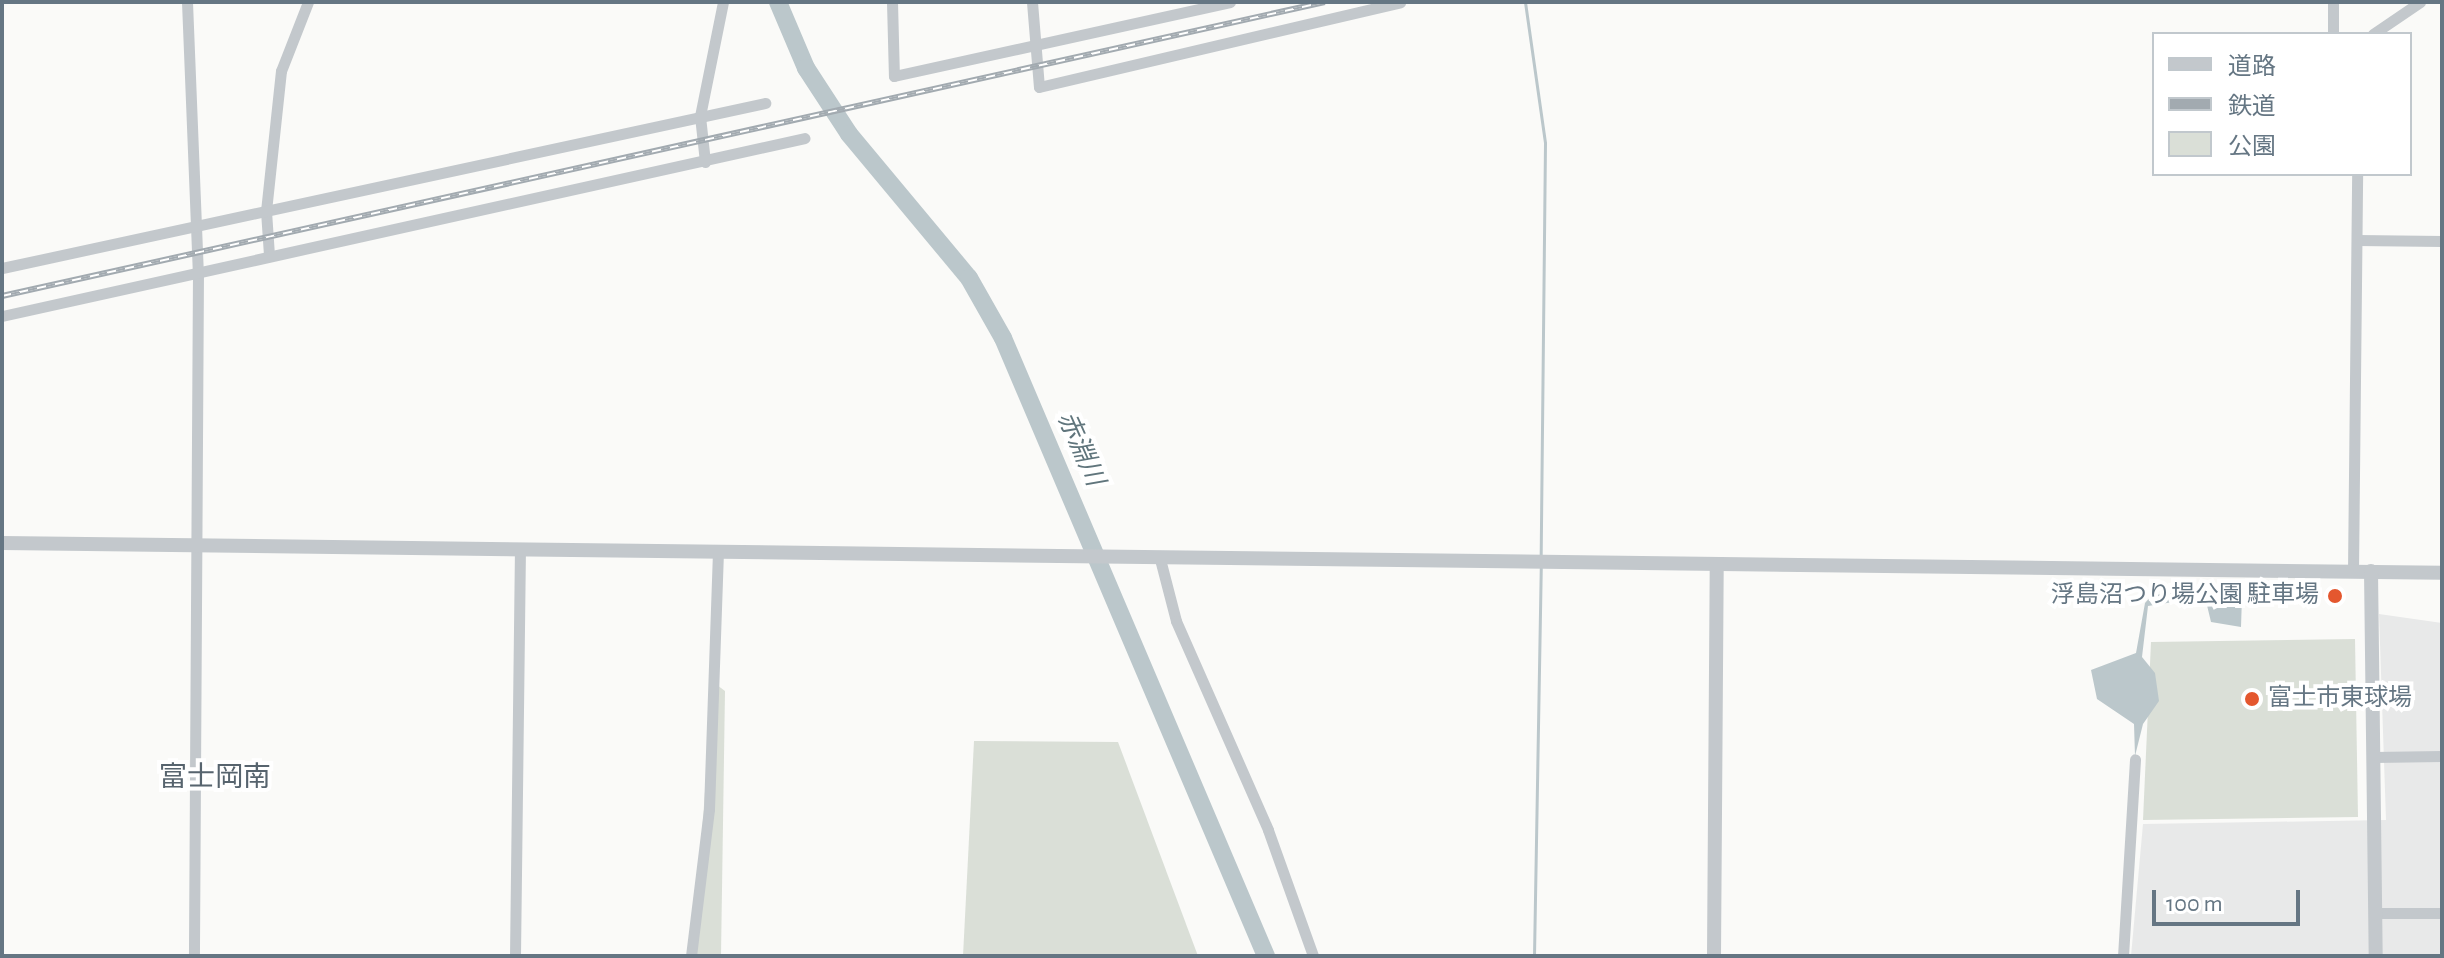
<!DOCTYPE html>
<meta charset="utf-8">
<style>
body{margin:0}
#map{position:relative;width:2444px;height:958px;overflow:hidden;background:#fafaf8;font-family:"Alegreya Sans","Noto Sans JP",sans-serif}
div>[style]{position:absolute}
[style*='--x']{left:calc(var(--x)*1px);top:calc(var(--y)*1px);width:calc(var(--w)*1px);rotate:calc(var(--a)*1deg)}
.built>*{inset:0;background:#e8e9e9}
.green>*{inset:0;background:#dadfd7}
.water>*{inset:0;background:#bbc7cb}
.stream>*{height:3px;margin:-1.5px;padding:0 1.5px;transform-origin:1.5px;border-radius:1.5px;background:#bbc7cb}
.river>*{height:18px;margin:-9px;padding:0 9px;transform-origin:9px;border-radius:9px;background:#bbc7cb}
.minor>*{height:11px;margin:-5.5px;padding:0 5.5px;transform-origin:5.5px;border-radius:5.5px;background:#c3c8cc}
.tertiary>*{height:14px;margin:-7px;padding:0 7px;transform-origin:7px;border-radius:7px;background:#c3c8cc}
.rail>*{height:6px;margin-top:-3px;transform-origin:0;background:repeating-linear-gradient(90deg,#fff 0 9px,#a2aab0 0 18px);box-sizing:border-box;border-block:2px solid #a2aab0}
.dots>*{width:22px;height:22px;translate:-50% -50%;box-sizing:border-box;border:4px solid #fff;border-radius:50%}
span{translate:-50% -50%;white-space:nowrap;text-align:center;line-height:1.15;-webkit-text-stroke:8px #fff;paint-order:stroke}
.poi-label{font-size:24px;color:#657683}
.right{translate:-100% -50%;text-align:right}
.left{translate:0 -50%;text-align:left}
.water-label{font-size:26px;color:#60757c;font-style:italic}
.quarter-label{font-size:28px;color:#57646e}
.frame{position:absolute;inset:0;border:4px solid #657683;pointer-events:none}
.legend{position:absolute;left:2152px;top:32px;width:260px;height:144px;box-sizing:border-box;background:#fff;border:2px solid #c1c8cd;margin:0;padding:10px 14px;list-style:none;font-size:24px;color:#657683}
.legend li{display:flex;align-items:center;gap:16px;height:40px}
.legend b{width:40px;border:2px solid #c1c8cd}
.scale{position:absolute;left:2152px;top:890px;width:148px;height:36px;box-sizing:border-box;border:4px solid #657683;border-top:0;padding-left:10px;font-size:24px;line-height:28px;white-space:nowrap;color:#657683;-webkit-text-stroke:6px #fff;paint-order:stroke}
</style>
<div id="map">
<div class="built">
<i style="clip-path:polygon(2379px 614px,2442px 623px,2442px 956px,2131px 956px,2143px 824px,2386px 820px)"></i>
</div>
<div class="green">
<i style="clip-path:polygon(2355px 639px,2358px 817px,2143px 820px,2151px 642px)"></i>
<i style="clip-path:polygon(713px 682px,725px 691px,721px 956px,693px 956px)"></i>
<i style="clip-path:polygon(974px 741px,1118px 742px,1198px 956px,963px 956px)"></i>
</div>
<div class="water">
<i style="clip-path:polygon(2231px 590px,2242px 597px,2241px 627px,2211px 622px,2205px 597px,2148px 606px,2142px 657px,2155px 673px,2159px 701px,2143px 724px,2135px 756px,2134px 724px,2097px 699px,2091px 670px,2136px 653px,2145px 603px,2152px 595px)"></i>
</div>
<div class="stream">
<i style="--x:1525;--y:2;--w:142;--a:81.9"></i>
<i style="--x:1545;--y:143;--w:413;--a:90.6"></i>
<i style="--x:1534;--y:956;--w:388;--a:-89"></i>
</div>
<div class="river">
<i style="--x:778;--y:2;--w:72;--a:67"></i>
<i style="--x:806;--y:68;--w:79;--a:56.9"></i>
<i style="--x:849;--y:134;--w:187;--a:50.2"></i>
<i style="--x:969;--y:278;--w:69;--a:60.5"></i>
<i style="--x:1003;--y:338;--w:672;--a:66.95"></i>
</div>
<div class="minor">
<i style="--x:187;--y:2;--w:270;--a:87.7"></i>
<i style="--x:198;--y:272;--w:684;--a:90.34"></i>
<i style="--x:892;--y:2;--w:74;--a:88.5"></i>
<i style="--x:894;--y:76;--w:344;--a:-12.4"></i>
<i style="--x:1032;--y:2;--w:85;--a:85.3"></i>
<i style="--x:1039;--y:87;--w:371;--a:-13.2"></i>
<i style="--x:2333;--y:2;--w:32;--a:90"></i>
<i style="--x:2373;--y:34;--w:57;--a:-34.2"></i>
<i style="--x:705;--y:162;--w:46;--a:-96.2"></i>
<i style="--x:700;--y:116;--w:116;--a:-78.6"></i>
<i style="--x:2357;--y:240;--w:85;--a:0.7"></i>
<i style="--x:269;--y:255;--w:44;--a:-93.9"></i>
<i style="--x:266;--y:211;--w:141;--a:-83.9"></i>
<i style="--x:281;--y:71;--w:74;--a:-68.6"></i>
<i style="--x:2;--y:268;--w:781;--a:-12.2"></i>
<i style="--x:2;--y:316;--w:822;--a:-12.5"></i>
<i style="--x:1160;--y:559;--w:64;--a:75.5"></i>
<i style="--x:1176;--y:621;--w:228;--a:66.2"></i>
<i style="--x:1268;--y:830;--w:134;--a:70.3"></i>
<i style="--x:2353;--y:571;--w:397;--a:-89.4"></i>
<i style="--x:2374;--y:757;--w:68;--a:-0.8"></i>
<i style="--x:2376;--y:913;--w:66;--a:0"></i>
<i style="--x:515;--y:956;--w:403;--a:-89.3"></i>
<i style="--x:691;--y:956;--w:148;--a:-83"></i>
<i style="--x:709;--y:809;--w:253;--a:-88"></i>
<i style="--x:2123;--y:956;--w:197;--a:-86.5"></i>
</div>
<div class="tertiary">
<i style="--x:2;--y:543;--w:2440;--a:0.7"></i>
<i style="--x:2371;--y:571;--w:385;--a:89.3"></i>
<i style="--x:1714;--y:956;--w:391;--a:-89.6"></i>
</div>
<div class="rail">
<i style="--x:2;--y:296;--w:1355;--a:-12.53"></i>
</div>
<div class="dots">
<i style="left:2335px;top:596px;background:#e4572e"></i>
<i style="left:2252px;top:699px;background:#e4572e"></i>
</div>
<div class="poi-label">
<span class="right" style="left:2319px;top:596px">浮島沼つり場公園 駐車場</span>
<span class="left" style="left:2268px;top:699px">富士市東球場</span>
</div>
<div class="water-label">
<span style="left:1080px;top:449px;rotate:66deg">赤淵川</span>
</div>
<div class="quarter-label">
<span style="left:215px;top:778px">富士岡南</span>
</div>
<div class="frame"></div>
<ul class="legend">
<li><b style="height:10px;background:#c3c8cc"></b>道路</li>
<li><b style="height:10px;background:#a2aab0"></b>鉄道</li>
<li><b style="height:22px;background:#dadfd7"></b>公園</li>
</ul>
<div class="scale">100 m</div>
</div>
